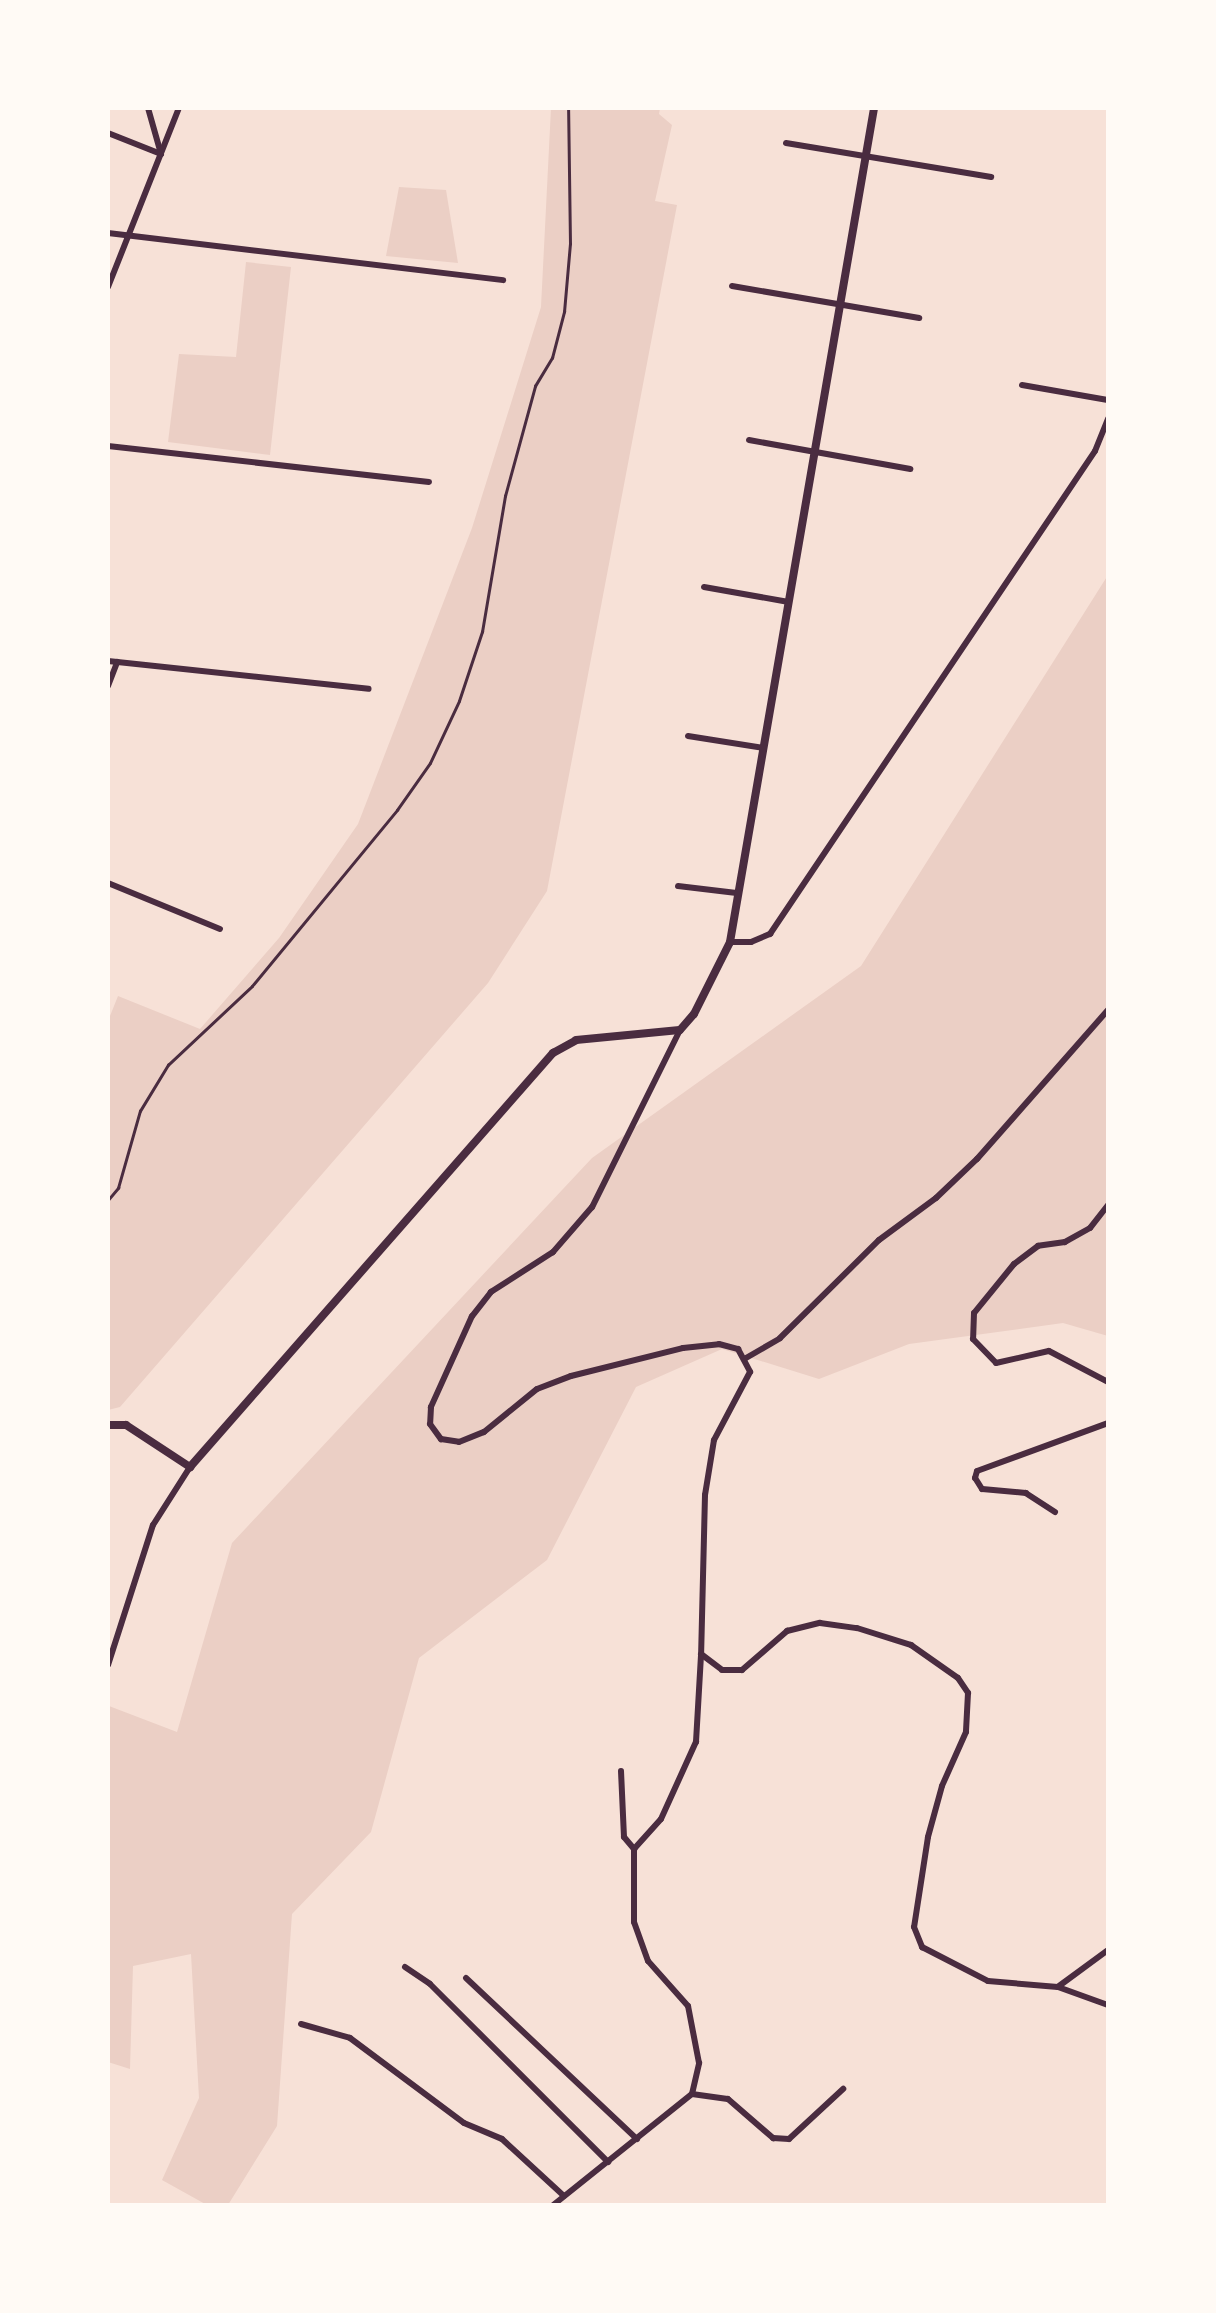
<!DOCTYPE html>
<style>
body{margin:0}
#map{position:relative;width:1216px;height:2313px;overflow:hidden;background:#f7e1d7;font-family:Jost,sans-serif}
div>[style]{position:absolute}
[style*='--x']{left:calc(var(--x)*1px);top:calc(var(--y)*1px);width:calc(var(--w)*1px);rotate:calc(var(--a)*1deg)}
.green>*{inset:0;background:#ebcfc5}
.path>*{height:2.5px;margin:-1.25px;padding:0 1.25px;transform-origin:1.25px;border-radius:1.25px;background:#4a2c40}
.minor>*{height:6px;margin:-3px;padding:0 3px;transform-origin:3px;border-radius:3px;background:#4a2c40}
.tertiary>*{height:8px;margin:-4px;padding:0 4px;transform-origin:4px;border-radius:4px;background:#4a2c40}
span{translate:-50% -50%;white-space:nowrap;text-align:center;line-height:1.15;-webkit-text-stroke:8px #fffaf5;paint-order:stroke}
.frame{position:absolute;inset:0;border:110px solid #fffaf5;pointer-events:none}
</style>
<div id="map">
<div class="green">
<i style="clip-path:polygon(551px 108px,660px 108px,659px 114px,672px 125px,655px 201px,677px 205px,547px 891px,488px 983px,120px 1407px,108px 1410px,108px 1021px,118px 996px,200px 1029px,279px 938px,358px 824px,472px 528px,541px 307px)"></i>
<i style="clip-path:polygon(399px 187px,446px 190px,458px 263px,386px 256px)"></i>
<i style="clip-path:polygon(246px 262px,291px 267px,270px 455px,168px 442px,179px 354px,236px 357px)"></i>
<i style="clip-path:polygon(1108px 575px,1108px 1336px,1063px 1323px,909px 1344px,819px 1379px,722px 1349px,636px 1387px,547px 1560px,419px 1658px,371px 1832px,292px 1914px,277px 2126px,228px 2205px,207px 2205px,162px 2180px,199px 2098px,191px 1954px,133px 1966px,130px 2069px,108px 2062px,109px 1706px,177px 1732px,232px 1543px,592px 1158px,861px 966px)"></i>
</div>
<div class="path">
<i style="--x:108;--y:1200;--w:16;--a:-50"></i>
<i style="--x:118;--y:1188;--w:80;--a:-74.1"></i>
<i style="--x:140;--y:1111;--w:54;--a:-58.7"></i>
<i style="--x:168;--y:1065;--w:115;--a:-43.2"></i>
<i style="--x:252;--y:986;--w:228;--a:-50.5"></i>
<i style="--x:397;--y:810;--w:57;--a:-54.9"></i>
<i style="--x:430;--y:763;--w:68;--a:-64.9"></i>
<i style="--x:459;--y:701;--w:73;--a:-71.6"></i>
<i style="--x:482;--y:632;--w:138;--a:-80.4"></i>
<i style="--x:505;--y:496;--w:114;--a:-74.7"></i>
<i style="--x:535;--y:386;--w:33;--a:-59"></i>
<i style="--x:552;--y:358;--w:48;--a:-75.4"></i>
<i style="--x:564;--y:312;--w:68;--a:-85"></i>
<i style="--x:570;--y:244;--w:136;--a:-90.8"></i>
</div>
<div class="minor">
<i style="--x:148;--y:108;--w:48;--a:74.2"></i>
<i style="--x:108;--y:133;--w:57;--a:21.6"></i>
<i style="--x:786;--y:143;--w:208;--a:9.4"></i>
<i style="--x:108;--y:233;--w:398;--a:6.8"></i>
<i style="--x:732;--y:286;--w:190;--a:9.7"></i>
<i style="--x:108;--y:287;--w:193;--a:-68.4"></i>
<i style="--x:1022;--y:385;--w:87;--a:9.9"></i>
<i style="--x:749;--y:440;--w:164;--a:10.2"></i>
<i style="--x:108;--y:446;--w:323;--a:6.4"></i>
<i style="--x:704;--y:587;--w:86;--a:10"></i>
<i style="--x:108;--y:661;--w:262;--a:6.1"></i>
<i style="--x:108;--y:686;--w:26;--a:-69"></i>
<i style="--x:688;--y:736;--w:77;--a:9"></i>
<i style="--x:108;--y:883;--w:121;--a:22.3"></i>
<i style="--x:678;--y:886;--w:59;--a:6.8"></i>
<i style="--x:730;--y:942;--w:21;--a:0"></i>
<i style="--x:751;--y:942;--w:21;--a:-23"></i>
<i style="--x:770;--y:934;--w:582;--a:-56.06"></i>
<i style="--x:1095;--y:451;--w:35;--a:-68"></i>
<i style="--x:680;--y:1030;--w:198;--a:116.4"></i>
<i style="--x:592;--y:1207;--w:60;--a:130.9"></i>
<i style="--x:553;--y:1252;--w:74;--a:147.2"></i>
<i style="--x:491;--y:1292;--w:31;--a:128"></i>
<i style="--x:472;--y:1316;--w:100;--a:114.3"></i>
<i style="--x:431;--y:1407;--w:17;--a:93"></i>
<i style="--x:430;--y:1424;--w:19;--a:54"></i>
<i style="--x:441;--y:1439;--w:18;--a:9"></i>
<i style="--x:459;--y:1442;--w:27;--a:-22"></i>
<i style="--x:484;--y:1432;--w:68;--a:-39.1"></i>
<i style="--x:537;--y:1389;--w:36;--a:-21"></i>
<i style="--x:571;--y:1376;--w:115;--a:-14"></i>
<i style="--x:683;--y:1348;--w:36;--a:-6"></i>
<i style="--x:719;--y:1344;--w:20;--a:15"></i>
<i style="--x:738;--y:1349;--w:26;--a:62"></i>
<i style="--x:750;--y:1372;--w:77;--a:117.9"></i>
<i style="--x:714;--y:1440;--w:56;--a:99.3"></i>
<i style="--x:705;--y:1495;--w:159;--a:91.4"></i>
<i style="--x:701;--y:1654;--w:26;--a:37"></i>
<i style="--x:722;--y:1670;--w:20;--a:0"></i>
<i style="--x:742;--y:1670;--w:60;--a:-40.9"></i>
<i style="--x:787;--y:1631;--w:34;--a:-14"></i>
<i style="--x:820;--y:1623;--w:37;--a:8"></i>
<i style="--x:857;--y:1628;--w:57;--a:17.5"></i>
<i style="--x:911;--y:1645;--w:57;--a:35.1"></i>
<i style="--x:958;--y:1678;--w:18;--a:56"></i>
<i style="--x:968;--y:1693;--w:39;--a:93"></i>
<i style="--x:966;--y:1732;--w:59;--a:114"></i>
<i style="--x:942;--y:1786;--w:53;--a:105.4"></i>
<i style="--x:928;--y:1837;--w:91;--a:98.8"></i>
<i style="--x:914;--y:1927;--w:22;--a:68"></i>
<i style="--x:922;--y:1947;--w:74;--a:27.3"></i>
<i style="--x:988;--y:1981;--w:70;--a:4.9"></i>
<i style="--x:1058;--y:1987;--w:53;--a:19.8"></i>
<i style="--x:1108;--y:1205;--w:29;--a:128"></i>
<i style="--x:1090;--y:1228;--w:29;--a:151"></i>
<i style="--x:1065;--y:1242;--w:27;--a:172"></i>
<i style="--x:1038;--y:1246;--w:30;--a:143"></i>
<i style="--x:1014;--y:1264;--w:63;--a:129.2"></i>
<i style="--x:974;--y:1313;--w:26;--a:92"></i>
<i style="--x:973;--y:1339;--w:33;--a:46"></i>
<i style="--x:996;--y:1363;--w:54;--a:-12.8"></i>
<i style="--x:1049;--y:1351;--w:67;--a:27.7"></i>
<i style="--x:746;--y:1358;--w:39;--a:-30"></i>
<i style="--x:780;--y:1338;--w:139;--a:-44.7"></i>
<i style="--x:879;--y:1240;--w:71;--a:-36.4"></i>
<i style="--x:936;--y:1198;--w:57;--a:-43.6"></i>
<i style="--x:977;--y:1159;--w:198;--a:-48.7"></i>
<i style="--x:1055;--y:1512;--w:35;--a:-147"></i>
<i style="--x:1026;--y:1493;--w:44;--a:-174.8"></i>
<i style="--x:982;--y:1489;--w:13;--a:-122"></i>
<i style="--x:975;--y:1478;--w:7;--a:-74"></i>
<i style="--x:977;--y:1471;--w:140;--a:-20.1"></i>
<i style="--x:108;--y:1665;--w:147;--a:-72.2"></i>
<i style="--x:153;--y:1525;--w:69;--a:-57.5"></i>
<i style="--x:621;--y:1771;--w:66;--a:87.4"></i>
<i style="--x:624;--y:1837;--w:16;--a:50"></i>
<i style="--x:405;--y:1967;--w:30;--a:34"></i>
<i style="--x:430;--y:1984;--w:252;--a:45"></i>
<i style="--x:466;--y:1978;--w:235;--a:43.3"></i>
<i style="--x:1059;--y:1986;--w:61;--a:-36.3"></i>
<i style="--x:301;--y:2024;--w:51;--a:15.9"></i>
<i style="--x:350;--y:2038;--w:142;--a:36.7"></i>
<i style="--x:464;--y:2123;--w:41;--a:22.8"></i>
<i style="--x:502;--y:2139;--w:84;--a:42.6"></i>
<i style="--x:692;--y:2094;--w:36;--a:8"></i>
<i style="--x:728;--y:2099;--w:60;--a:40.9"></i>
<i style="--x:773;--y:2138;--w:16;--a:4"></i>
<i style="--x:789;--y:2139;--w:74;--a:-42.8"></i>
<i style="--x:552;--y:2206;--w:179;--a:-38.7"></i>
<i style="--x:692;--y:2094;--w:32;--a:-77"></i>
<i style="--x:699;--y:2063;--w:58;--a:-100.9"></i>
<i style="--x:688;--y:2006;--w:60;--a:-131.6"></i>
<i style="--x:648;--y:1961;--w:41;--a:-109.7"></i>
<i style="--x:634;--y:1922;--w:73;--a:-90"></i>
<i style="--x:634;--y:1849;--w:40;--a:-48"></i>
<i style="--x:661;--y:1819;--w:85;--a:-65.6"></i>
<i style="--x:696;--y:1742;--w:87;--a:-86.7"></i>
</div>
<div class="tertiary">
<i style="--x:108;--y:1425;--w:18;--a:0"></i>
<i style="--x:126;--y:1425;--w:77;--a:33.3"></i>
<i style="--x:190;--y:1467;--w:551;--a:-48.76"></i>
<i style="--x:553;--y:1053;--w:26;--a:-29"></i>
<i style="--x:576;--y:1040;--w:104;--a:-5.5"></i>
<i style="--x:680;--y:1030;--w:21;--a:-49"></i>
<i style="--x:694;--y:1014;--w:80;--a:-63.4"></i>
<i style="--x:730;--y:942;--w:846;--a:-80.2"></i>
</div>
<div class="frame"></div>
</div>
